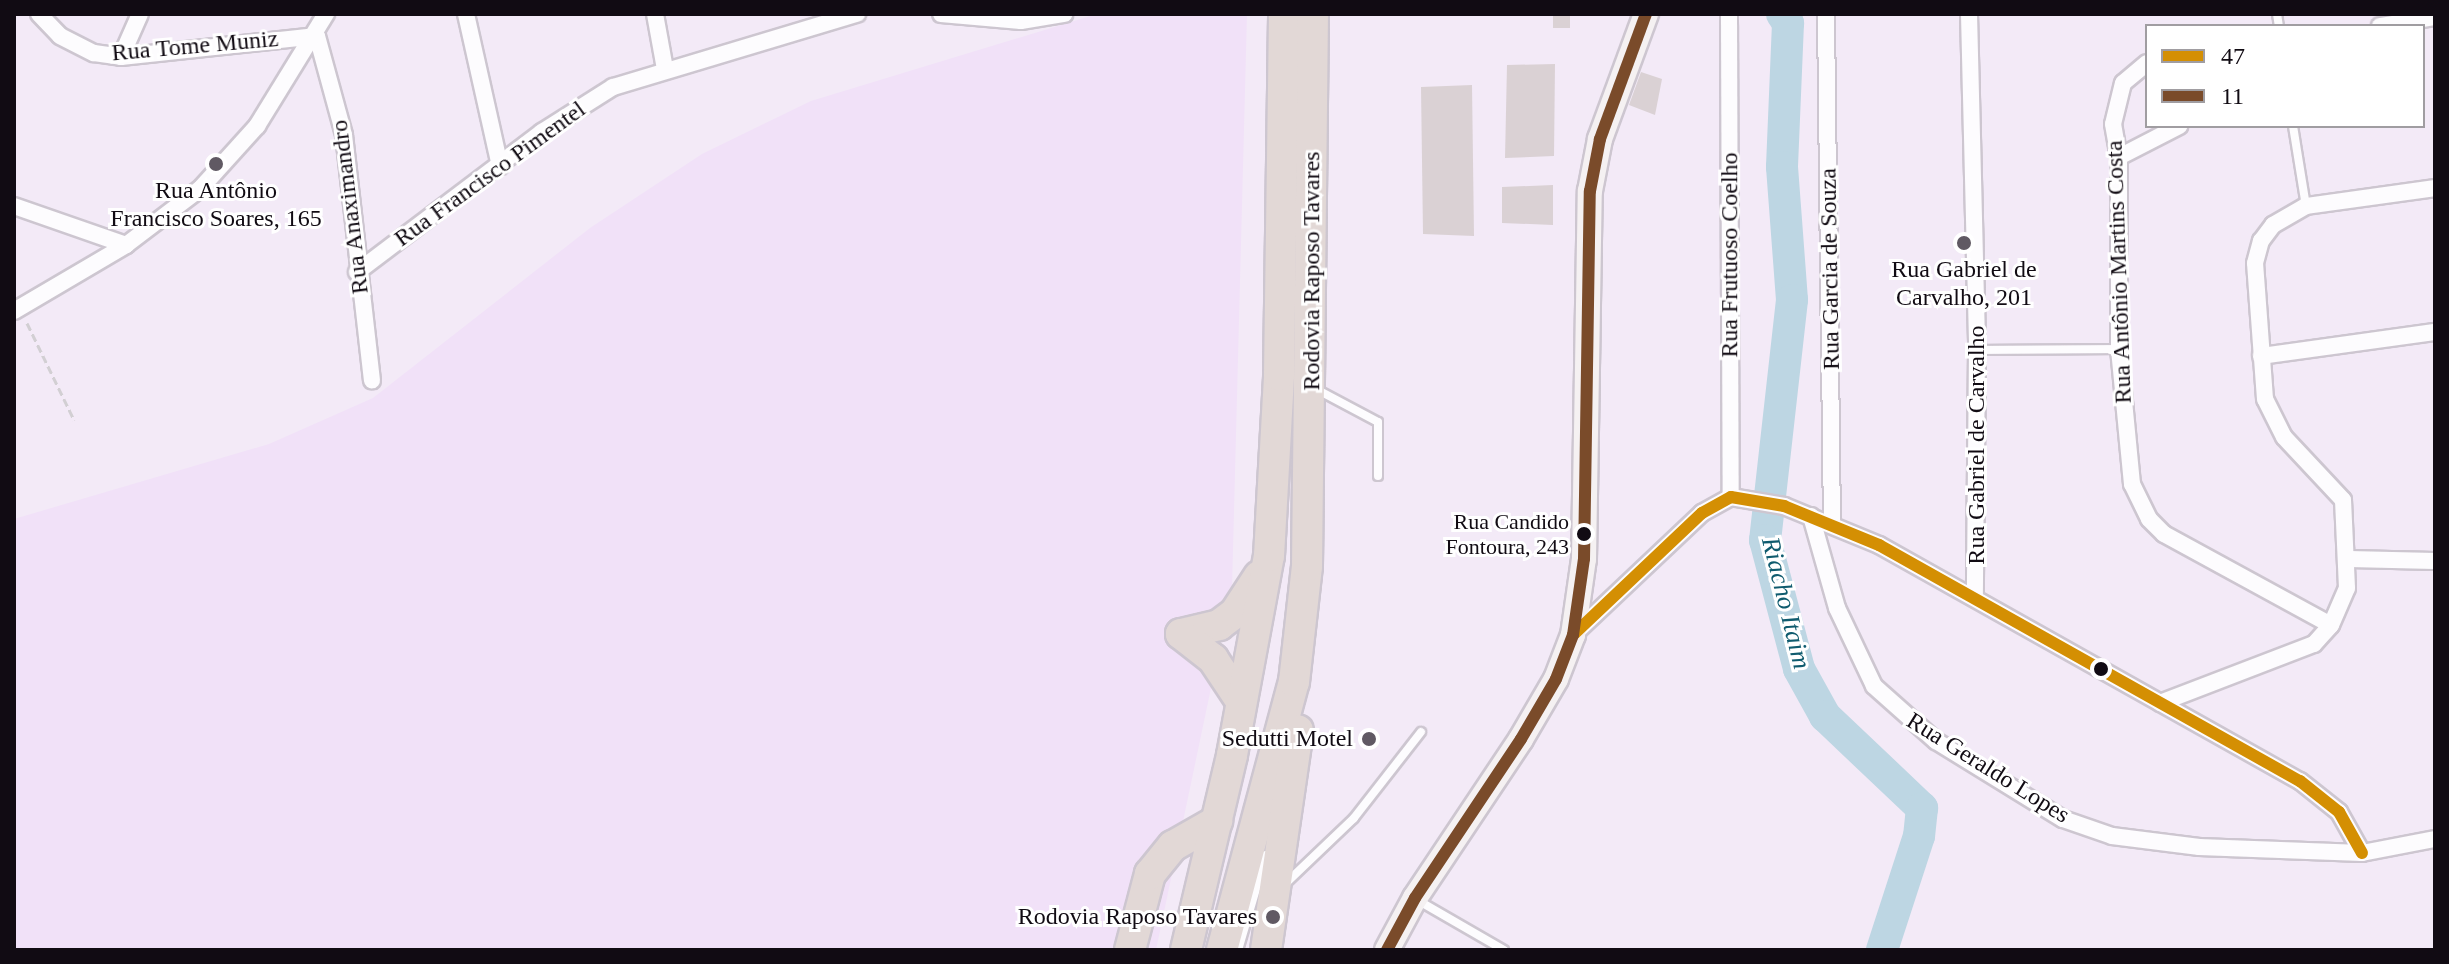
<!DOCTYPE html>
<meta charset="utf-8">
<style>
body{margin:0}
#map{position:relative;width:2449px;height:964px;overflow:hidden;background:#f3eaf7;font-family:Georgia,serif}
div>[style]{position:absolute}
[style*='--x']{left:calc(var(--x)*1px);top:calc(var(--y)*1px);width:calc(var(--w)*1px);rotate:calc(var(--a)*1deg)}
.built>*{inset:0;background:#f1e1f8}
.river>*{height:32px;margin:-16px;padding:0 16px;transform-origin:16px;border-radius:16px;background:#bdd6e3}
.building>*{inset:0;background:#dad1d4}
.path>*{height:3px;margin-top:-1.5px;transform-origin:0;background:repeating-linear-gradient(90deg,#d2cfd3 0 8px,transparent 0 12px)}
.roads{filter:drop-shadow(2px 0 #cdc6d0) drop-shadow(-2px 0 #cdc6d0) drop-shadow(0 2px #cdc6d0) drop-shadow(0 -2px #cdc6d0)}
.lane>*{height:8px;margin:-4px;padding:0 4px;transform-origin:4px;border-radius:4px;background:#fdfcfe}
.street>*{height:16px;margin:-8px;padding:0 8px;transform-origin:8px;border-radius:8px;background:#fdfcfe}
.secondary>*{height:24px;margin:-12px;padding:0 12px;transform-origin:12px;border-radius:12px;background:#f5f1f2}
.highway>*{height:30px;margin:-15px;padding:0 15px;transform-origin:15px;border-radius:15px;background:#e2d8d6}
.bus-1>*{height:12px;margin:-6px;padding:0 6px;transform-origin:6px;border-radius:6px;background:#d48f03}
.bus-2>*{height:12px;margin:-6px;padding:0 6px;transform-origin:6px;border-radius:6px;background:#7a4b2a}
.dots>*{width:22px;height:22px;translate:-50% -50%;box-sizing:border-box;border:4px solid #fff;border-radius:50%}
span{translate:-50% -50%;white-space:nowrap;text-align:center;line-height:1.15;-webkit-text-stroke:6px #fff;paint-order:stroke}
.bus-label{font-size:22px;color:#110b13}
.right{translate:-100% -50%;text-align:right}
.street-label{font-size:24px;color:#110b13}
.poi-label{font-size:24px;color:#110b13}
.water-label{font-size:26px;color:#0f5b6e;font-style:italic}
.frame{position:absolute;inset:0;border:16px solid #110b13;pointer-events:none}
.legend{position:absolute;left:2145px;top:24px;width:280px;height:104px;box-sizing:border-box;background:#fff;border:2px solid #a09da1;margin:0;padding:10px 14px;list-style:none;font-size:24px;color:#110b13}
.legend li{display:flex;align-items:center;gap:16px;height:40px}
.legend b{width:40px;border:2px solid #a09da1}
</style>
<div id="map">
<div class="built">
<i style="clip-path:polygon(1097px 14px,1247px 14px,1232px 588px,1156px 950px,14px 950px,14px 519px,269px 444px,373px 398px,590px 228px,702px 154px,811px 101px)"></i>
</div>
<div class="river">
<i style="--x:1782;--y:14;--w:11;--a:56"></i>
<i style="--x:1788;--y:23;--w:144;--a:92.4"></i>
<i style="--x:1782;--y:167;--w:133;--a:85.7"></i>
<i style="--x:1792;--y:300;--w:242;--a:96.4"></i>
<i style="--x:1765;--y:540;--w:133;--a:75.2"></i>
<i style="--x:1799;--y:669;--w:54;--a:61"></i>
<i style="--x:1825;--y:716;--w:134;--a:43.5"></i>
<i style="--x:1922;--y:808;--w:28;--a:96"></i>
<i style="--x:1919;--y:836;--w:120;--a:108"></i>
</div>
<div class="building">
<i style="clip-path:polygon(1553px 14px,1570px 14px,1570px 28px,1553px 28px)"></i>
<i style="clip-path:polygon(1555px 64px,1554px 156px,1505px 158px,1507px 65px)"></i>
<i style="clip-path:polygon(1641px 72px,1662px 79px,1655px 115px,1629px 105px)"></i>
<i style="clip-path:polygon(1472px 85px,1474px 236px,1423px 234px,1421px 87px)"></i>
<i style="clip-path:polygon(1553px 185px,1553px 225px,1502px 223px,1502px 187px)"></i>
</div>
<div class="path">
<i style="--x:27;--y:323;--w:108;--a:64.1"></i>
</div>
<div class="roads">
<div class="lane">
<i style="--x:2277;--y:14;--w:12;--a:81"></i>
<i style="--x:2293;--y:126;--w:81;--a:80.8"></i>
<i style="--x:1977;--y:350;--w:142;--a:-0.4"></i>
<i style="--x:1314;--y:388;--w:72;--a:28"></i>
<i style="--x:1378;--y:422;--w:54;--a:90"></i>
<i style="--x:1286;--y:883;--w:94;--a:-43.7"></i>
<i style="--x:1354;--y:818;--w:109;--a:-52.1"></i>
<i style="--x:1419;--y:901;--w:98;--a:30"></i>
<i style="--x:1238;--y:950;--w:99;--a:-73.6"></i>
</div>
<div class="street">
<i style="--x:39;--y:14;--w:30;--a:46"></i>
<i style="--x:60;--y:36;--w:38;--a:27"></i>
<i style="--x:94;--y:53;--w:27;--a:8"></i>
<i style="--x:121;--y:57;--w:197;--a:-6.1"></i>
<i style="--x:317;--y:36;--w:103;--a:74.7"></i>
<i style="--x:344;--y:135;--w:247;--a:83.5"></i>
<i style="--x:466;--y:14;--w:156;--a:77.4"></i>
<i style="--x:655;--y:14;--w:56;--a:79.7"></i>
<i style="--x:941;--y:14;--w:80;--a:5"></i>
<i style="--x:1021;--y:21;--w:44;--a:-9.2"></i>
<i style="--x:1729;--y:14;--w:483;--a:89.8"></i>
<i style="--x:1826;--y:14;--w:510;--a:89.33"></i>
<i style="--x:1969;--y:14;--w:336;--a:88.6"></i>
<i style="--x:1977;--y:350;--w:248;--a:90.5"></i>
<i style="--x:2380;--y:26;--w:56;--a:-9.3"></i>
<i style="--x:121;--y:57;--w:47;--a:-66.2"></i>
<i style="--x:2147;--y:63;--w:31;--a:140"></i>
<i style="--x:2123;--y:83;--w:42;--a:103.7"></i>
<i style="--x:2113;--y:124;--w:34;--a:80"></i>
<i style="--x:2119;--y:157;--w:192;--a:90"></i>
<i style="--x:2119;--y:349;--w:136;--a:84.5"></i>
<i style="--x:2132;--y:484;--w:39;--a:64"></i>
<i style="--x:2149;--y:519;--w:21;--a:45"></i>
<i style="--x:2164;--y:534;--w:190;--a:28.6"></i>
<i style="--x:2119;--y:157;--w:68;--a:-27.3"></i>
<i style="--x:14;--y:206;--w:119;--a:19.2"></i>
<i style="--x:357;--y:272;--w:232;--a:-37.1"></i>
<i style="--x:542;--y:132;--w:84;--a:-32.4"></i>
<i style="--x:613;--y:87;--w:255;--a:-16.7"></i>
<i style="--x:14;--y:311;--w:130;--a:-30.5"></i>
<i style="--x:126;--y:245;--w:94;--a:-37.2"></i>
<i style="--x:201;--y:188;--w:84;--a:-47.9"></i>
<i style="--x:257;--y:126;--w:132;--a:-58.4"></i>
<i style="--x:2261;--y:356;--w:176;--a:-7.9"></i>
<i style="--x:1811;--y:516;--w:96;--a:74.2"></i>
<i style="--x:1837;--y:608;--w:86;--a:64.6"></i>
<i style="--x:1874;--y:686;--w:83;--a:41.6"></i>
<i style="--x:1936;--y:741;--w:149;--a:31.6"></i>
<i style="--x:2063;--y:819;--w:52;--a:19.1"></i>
<i style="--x:2112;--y:836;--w:88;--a:7.2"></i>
<i style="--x:2199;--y:847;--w:163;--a:2.1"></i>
<i style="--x:2362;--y:853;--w:74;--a:-10.9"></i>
<i style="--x:2349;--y:559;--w:86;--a:1.3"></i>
<i style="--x:1573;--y:635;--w:178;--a:-43.4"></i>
<i style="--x:1702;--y:513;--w:33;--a:-29"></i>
<i style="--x:1731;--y:497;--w:54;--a:9.6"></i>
<i style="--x:1784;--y:506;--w:103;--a:22.3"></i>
<i style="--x:1879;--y:545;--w:483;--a:29.3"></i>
<i style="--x:2300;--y:781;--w:50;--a:38.5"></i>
<i style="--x:2339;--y:812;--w:47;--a:60.7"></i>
<i style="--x:2160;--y:703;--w:165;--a:-21"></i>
<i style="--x:2314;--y:644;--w:25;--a:-48"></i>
<i style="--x:2331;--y:625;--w:40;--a:-66.6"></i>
<i style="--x:2347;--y:588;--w:88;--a:-92.6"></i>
<i style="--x:2343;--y:500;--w:86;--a:-133.1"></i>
<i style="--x:2284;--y:437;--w:42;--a:-116.6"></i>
<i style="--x:2265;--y:399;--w:136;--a:-94.2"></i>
<i style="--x:2255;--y:263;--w:23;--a:-75"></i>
<i style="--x:2261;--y:241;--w:20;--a:-53"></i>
<i style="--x:2273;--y:225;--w:38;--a:-30"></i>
<i style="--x:2306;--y:206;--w:130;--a:-7.9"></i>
</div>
<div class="secondary">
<i style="--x:1387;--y:950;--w:59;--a:-61.7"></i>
<i style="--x:1415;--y:898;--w:191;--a:-56.3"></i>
<i style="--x:1521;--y:739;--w:69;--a:-59.7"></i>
<i style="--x:1556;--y:679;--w:47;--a:-68.9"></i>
<i style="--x:1573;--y:635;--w:77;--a:-81.8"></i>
<i style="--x:1584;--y:559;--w:368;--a:-89.1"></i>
<i style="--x:1590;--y:191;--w:53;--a:-79.1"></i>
<i style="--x:1600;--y:139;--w:133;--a:-69.8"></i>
</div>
<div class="highway">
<i style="--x:1181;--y:634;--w:39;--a:-13"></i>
<i style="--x:1219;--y:625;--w:20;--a:-37"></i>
<i style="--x:1235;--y:613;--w:44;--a:-57"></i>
<i style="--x:1181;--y:634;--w:41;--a:38"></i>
<i style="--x:1213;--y:659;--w:50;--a:56.3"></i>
<i style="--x:1130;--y:950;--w:79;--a:-75.3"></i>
<i style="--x:1150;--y:874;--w:36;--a:-51"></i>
<i style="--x:1173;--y:846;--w:51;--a:-29.6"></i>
<i style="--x:1186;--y:950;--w:200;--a:-76.7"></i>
<i style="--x:1232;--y:755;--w:202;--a:-79.5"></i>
<i style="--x:1269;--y:556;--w:181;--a:-86.8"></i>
<i style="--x:1279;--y:375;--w:361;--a:-89.2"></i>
<i style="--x:1222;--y:950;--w:278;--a:-75"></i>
<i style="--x:1294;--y:682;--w:117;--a:-83.6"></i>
<i style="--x:1307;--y:566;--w:552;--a:-89.38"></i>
<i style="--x:1266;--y:950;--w:222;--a:-81.7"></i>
</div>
</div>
<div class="bus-1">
<i style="--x:1573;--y:635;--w:178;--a:-43.4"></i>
<i style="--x:1702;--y:513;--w:33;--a:-29"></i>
<i style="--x:1731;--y:497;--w:54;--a:9.6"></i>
<i style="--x:1784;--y:506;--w:103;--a:22.3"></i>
<i style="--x:1879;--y:545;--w:483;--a:29.3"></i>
<i style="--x:2300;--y:781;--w:50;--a:38.5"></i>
<i style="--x:2339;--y:812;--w:47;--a:60.7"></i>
</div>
<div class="bus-2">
<i style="--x:1387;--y:950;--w:59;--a:-61.7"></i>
<i style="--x:1415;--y:898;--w:191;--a:-56.3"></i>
<i style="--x:1521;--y:739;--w:69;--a:-59.7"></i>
<i style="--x:1556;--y:679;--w:47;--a:-68.9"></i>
<i style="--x:1573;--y:635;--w:77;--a:-81.8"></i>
<i style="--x:1584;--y:559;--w:368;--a:-89.1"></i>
<i style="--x:1590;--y:191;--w:53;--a:-79.1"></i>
<i style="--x:1600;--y:139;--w:133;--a:-69.8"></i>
</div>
<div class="dots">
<i style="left:216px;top:164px;background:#605963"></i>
<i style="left:1964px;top:243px;background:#605963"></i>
<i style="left:1584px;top:534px;background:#110b13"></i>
<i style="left:2101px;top:669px;background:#110b13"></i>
<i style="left:1369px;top:739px;background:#605963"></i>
<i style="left:1273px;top:917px;background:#605963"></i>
</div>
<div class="bus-label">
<span class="right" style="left:1569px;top:534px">Rua Candido<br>Fontoura, 243</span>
</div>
<div class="street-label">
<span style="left:195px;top:46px;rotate:-5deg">Rua Tome Muniz</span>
<span style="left:490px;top:174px;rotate:-36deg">Rua Francisco Pimentel</span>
<span style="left:350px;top:207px;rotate:-97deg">Rua Anaximandro</span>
<span style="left:1730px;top:255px;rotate:-90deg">Rua Frutuoso Coelho</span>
<span style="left:1830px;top:269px;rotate:-91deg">Rua Garcia de Souza</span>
<span style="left:1312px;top:271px;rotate:-90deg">Rodovia Raposo Tavares</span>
<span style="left:2119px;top:272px;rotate:-92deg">Rua Antônio Martins Costa</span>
<span style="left:1977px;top:445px;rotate:-90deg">Rua Gabriel de Carvalho</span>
<span style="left:1988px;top:768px;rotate:32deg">Rua Geraldo Lopes</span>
</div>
<div class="poi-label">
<span style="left:216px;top:205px">Rua Antônio<br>Francisco Soares, 165</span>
<span style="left:1964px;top:284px">Rua Gabriel de<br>Carvalho, 201</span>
<span class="right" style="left:1353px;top:739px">Sedutti Motel</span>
<span class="right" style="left:1257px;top:917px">Rodovia Raposo Tavares</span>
</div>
<div class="water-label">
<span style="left:1786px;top:603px;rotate:76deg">Riacho Itaim</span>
</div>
<div class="frame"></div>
<ul class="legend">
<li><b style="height:10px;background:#d48f03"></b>47</li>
<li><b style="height:10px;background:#7a4b2a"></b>11</li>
</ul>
</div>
